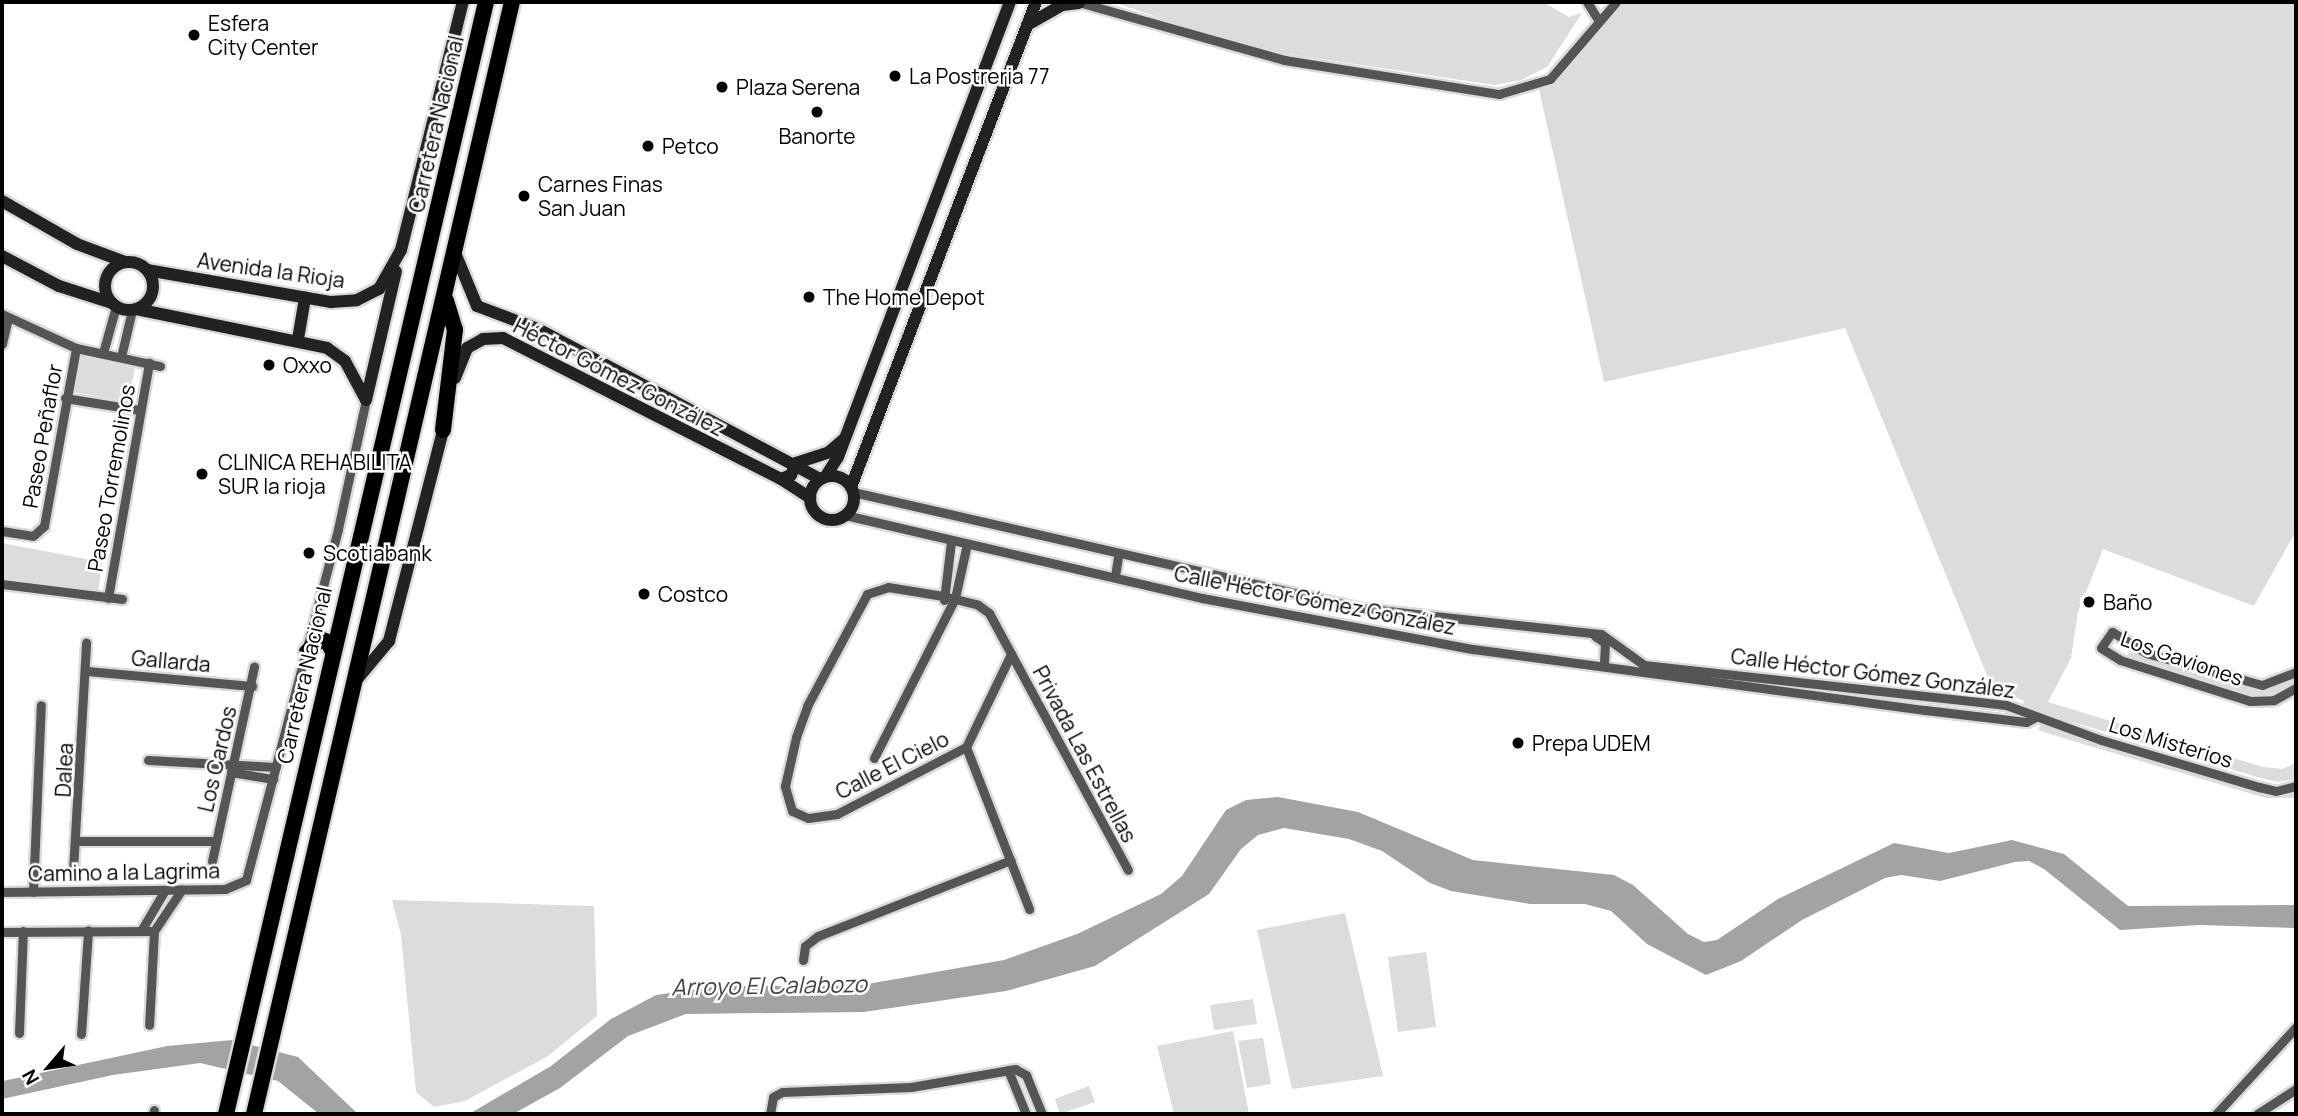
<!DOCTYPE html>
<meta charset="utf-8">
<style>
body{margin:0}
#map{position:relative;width:2298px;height:1116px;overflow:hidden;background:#fff;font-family:Manrope,sans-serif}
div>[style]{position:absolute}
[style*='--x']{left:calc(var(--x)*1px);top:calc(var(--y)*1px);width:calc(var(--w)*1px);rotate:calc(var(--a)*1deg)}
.green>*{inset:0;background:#dcdcdc}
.water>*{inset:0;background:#a3a3a3}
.roads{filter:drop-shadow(2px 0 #dbdbdb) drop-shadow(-2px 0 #dbdbdb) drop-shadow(0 2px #dbdbdb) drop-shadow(0 -2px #dbdbdb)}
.street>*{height:9px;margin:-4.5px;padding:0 4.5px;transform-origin:4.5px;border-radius:4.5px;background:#555}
.secondary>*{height:12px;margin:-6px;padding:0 6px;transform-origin:6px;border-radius:6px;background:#222}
.secondary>.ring{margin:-6px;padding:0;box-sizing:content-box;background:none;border:12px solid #222;border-radius:50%}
.highway>*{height:16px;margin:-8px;padding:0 8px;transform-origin:8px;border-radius:8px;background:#000}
.dots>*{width:19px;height:19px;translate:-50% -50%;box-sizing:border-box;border:4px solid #fff;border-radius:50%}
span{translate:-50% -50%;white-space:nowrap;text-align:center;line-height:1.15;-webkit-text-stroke:5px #fff;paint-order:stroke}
.poi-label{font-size:21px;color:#000}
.left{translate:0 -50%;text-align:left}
.street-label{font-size:21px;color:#000}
.water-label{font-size:23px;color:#444;font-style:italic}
.frame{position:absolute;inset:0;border:4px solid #000;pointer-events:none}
.north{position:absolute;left:14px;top:1032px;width:70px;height:70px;-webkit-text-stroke:5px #fff;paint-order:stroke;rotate:241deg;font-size:19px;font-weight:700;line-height:28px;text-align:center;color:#000}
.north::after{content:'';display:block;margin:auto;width:24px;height:32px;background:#000;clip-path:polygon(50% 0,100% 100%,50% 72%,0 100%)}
</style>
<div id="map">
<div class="green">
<i style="clip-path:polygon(1113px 2px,1543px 2px,1569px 17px,1582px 13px,1547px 67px,1521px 80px,1494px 85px,1248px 48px)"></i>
<i style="clip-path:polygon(1616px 2px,2296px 2px,2296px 531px,2254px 606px,2103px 549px,2078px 612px,2071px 658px,2048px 702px,2263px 767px,2282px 769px,2296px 763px,2296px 779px,2278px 782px,2257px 777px,2022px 707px,2024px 701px,2010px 695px,2008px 702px,1995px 695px,1845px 328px,1604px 382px,1538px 85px)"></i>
<i style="clip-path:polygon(79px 356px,135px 368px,128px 402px,73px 392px)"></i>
<i style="clip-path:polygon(2px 543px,102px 562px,98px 593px,2px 580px)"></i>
<i style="clip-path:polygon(2129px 652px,2257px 691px,2296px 677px,2296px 684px,2276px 694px,2254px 697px,2151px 667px,2126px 657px)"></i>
<i style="clip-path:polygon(2040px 725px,2276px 795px,2296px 794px,2296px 798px,2266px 798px,2076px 742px,2038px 730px)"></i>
<i style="clip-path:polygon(392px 900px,594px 906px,597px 1016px,548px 1056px,465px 1101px,434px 1107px,416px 1092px,401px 935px)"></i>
<i style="clip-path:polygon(1345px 913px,1383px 1076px,1292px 1089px,1257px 930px)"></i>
<i style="clip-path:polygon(1426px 952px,1436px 1027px,1398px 1032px,1388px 957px)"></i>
<i style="clip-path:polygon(1253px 999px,1257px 1024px,1214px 1030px,1210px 1005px)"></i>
<i style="clip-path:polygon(1233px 1031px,1249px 1114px,1174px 1114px,1157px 1046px)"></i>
<i style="clip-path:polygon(1263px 1038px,1271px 1084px,1247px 1088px,1238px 1041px)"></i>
<i style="clip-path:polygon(1089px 1086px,1095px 1102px,1060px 1114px,1055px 1099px)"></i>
</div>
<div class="water">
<i style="clip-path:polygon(1278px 797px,1358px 812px,1473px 860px,1614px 875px,1633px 885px,1688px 934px,1704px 942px,1717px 940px,1778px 899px,1894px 843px,1949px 853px,2012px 840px,2064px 854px,2128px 906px,2296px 905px,2296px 928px,2199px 925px,2120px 930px,2044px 869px,2029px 861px,2015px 862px,1940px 881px,1901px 875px,1885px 878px,1802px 920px,1741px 961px,1706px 975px,1647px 944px,1611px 911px,1585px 904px,1530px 904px,1451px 891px,1430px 883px,1382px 851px,1349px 839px,1284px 828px,1258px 835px,1241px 849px,1209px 894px,1095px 966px,1006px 991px,864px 1012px,686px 1014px,628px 1036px,560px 1088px,513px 1114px,469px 1114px,551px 1066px,611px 1019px,656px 995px,720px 986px,856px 986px,1004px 960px,1077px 934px,1161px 894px,1182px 876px,1226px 810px,1246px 800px)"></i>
<i style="clip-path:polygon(232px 1040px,298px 1057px,358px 1114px,319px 1114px,278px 1081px,200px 1063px,113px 1075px,2px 1099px,3px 1081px,167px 1046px)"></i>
</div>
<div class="roads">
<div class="street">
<i style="--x:1078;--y:2;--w:214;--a:15.7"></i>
<i style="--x:1284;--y:60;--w:218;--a:9"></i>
<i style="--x:1499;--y:94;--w:53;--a:-16.4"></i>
<i style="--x:1550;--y:79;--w:101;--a:-49.4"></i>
<i style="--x:1587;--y:2;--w:22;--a:58"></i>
<i style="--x:2;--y:314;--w:81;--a:24.7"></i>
<i style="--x:76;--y:348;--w:86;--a:12.1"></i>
<i style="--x:2;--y:344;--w:26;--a:-77"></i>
<i style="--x:103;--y:353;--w:49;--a:-74.5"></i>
<i style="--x:121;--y:357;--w:48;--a:-76.8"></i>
<i style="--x:65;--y:398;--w:75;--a:9.2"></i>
<i style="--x:853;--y:492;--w:521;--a:12.86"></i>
<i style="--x:1361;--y:608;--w:241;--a:6.2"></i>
<i style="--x:1601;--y:634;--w:53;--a:35.8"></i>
<i style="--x:1644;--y:665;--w:364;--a:6.3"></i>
<i style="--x:2006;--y:705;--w:101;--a:20.2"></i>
<i style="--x:2101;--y:740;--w:165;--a:16.6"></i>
<i style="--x:2259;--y:787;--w:17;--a:13"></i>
<i style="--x:2276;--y:791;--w:21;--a:-14"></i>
<i style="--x:845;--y:515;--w:367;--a:13.1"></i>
<i style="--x:1202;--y:598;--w:276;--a:10.7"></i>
<i style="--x:1473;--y:649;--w:456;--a:7.7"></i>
<i style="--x:1925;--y:710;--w:102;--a:6.8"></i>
<i style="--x:2026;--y:722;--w:11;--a:-27"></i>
<i style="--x:2;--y:531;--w:31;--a:9"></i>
<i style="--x:33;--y:536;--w:15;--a:-42"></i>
<i style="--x:44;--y:526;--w:181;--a:-79.8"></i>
<i style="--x:1115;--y:576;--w:20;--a:-81"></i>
<i style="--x:2;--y:584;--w:121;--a:7.1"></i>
<i style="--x:108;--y:598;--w:239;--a:-80.1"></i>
<i style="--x:944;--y:600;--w:59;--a:-83.2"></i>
<i style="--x:1595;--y:636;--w:12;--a:35"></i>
<i style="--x:1605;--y:643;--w:20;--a:93"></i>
<i style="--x:1011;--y:654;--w:103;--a:115.8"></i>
<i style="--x:966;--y:747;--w:145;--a:152.6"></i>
<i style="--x:837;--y:814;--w:29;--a:172"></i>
<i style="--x:808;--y:818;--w:17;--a:-156"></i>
<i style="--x:792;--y:811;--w:26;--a:-106"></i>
<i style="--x:785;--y:786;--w:50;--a:-77.3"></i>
<i style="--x:796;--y:737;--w:33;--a:-70"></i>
<i style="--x:807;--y:706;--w:127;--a:-61.8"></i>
<i style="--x:867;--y:594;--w:22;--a:-18"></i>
<i style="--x:888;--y:587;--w:56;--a:9.3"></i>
<i style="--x:943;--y:596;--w:36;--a:14"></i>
<i style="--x:978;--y:605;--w:14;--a:36"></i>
<i style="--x:989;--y:613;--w:292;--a:61.6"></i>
<i style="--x:86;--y:671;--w:167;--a:5.2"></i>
<i style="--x:2296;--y:672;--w:36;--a:159"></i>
<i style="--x:2262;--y:685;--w:120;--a:-164.6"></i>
<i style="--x:2146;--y:653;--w:40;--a:-148"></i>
<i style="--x:2112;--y:632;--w:19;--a:125"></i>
<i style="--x:2101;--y:648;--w:22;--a:32"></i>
<i style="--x:2120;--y:660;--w:136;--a:17.5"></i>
<i style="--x:2250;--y:701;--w:24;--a:-2"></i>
<i style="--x:2274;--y:700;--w:25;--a:-29"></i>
<i style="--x:966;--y:747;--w:174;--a:68.7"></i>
<i style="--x:874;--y:758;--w:179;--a:-63.1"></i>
<i style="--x:955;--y:598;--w:55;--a:-77.5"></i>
<i style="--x:148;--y:760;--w:128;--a:3.1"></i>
<i style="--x:231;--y:772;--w:43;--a:9.5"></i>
<i style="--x:77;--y:841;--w:138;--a:0"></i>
<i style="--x:212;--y:861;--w:199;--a:-77.8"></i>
<i style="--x:73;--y:870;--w:228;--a:-86.7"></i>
<i style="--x:2;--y:892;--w:223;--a:-0.8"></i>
<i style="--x:225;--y:889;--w:23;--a:-23"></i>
<i style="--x:246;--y:880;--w:363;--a:-75.3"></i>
<i style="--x:338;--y:529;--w:132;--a:-77.8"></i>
<i style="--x:33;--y:892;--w:187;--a:-87.6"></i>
<i style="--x:142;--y:929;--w:45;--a:-59.5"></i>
<i style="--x:154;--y:931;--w:50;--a:-56.3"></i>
<i style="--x:2;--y:932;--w:152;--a:-0.4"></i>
<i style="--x:154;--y:931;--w:94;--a:93"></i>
<i style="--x:803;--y:960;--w:14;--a:-82"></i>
<i style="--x:805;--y:946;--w:16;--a:-38"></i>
<i style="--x:818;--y:936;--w:207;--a:-21.5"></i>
<i style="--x:19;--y:1033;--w:102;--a:-87.8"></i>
<i style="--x:81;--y:1034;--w:104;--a:-86.1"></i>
<i style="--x:1008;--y:1070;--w:48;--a:67.8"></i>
<i style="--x:153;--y:1114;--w:4;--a:-76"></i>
<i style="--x:770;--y:1114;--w:17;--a:-80"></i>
<i style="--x:773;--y:1097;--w:10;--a:-29"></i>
<i style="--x:782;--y:1092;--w:129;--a:-2.2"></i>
<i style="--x:911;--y:1087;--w:106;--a:-9.8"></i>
<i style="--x:1015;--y:1069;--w:13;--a:29"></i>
<i style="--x:1026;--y:1075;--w:42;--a:67.7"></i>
<i style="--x:2216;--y:1114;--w:118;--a:-47.4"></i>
<i style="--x:2257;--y:1114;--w:46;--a:-32.7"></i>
</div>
<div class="secondary">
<i style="--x:1027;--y:25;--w:40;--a:-29.7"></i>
<i style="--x:1062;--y:5;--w:17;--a:-7"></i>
<i style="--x:2;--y:201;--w:86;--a:29.8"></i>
<i style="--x:77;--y:244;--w:51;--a:20.6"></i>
<i style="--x:456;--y:255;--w:55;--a:67.6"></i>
<i style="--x:477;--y:306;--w:65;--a:20.7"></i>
<i style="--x:538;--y:329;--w:319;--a:28"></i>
<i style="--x:2;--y:256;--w:64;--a:27.8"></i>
<i style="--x:59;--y:286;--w:56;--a:17.8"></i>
<i class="ring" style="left:105px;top:262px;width:36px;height:36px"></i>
<i style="--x:147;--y:270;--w:187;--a:9.9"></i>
<i style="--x:331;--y:302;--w:26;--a:-4"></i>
<i style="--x:357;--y:300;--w:25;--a:-27"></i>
<i style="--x:379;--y:289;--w:45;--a:-60.6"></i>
<i style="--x:401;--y:250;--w:256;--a:-76"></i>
<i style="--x:136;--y:309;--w:195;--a:11.5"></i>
<i style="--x:327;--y:348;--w:22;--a:36"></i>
<i style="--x:345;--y:361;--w:44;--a:61.7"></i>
<i style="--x:298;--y:339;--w:42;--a:-80.3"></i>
<i style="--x:455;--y:378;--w:32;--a:-68"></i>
<i style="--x:467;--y:348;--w:18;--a:-29"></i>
<i style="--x:483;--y:339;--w:20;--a:-3"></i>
<i style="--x:503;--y:338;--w:312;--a:26.9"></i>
<i style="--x:781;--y:479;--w:35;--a:33"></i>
<i style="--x:366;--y:400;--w:132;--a:-76.9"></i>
<i style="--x:826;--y:476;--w:22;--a:-58"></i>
<i style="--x:838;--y:457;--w:486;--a:-69.3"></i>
<i class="ring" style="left:810px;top:476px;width:32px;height:32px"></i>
<i style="--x:781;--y:479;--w:11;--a:-22"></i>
<i style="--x:791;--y:475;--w:13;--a:-67"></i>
<i style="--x:796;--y:463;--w:35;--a:-18"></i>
<i style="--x:829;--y:452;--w:18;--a:-41"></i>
<i style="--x:851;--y:487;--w:519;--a:-69.12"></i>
<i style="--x:354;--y:683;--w:55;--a:-50.2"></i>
<i style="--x:389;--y:641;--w:225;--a:-75.6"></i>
</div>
<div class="highway">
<i style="--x:443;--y:430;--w:101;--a:-83.2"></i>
<i style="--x:455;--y:330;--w:31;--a:-107"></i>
<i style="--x:307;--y:652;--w:18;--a:-45"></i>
<i style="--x:320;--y:639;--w:9;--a:21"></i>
<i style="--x:328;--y:642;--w:9;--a:63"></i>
<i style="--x:226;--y:1114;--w:1142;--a:-76.84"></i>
<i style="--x:254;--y:1114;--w:1142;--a:-76.94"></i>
</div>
</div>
<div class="dots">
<i style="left:194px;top:35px;background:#000"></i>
<i style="left:895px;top:76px;background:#000"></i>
<i style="left:722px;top:87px;background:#000"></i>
<i style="left:817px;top:112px;background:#000"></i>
<i style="left:648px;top:146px;background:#000"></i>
<i style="left:524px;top:196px;background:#000"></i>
<i style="left:809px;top:297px;background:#000"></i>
<i style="left:269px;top:365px;background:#000"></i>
<i style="left:202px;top:474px;background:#000"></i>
<i style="left:309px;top:553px;background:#000"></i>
<i style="left:644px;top:594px;background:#000"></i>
<i style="left:2089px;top:602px;background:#000"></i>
<i style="left:1518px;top:743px;background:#000"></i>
</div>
<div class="poi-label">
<span class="left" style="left:208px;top:35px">Esfera<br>City Center</span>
<span class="left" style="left:909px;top:76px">La Postreria 77</span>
<span class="left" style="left:736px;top:87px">Plaza Serena</span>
<span style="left:817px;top:136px">Banorte</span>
<span class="left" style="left:662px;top:146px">Petco</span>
<span class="left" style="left:538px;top:196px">Carnes Finas<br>San Juan</span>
<span class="left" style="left:823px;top:297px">The Home Depot</span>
<span class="left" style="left:283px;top:365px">Oxxo</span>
<span class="left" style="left:218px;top:474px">CLINICA REHABILITA<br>SUR la rioja</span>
<span class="left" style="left:323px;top:553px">Scotiabank</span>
<span class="left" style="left:658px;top:594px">Costco</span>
<span class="left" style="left:2103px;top:602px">Baño</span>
<span class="left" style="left:1532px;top:743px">Prepa UDEM</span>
</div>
<div class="street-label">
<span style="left:436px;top:124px;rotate:-77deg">Carretera Nacional</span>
<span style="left:271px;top:270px;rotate:8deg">Avenida la Rioja</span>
<span style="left:619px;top:377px;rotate:27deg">Héctor Gómez González</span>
<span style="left:42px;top:436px;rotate:-80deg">Paseo Peñaflor</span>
<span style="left:111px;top:478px;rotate:-80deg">Paseo Torremolinos</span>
<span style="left:1315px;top:600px;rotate:11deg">Calle Héctor Gómez González</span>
<span style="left:2182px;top:658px;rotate:19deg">Los Gaviones</span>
<span style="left:171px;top:661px;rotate:5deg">Gallarda</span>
<span style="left:1873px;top:673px;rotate:7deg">Calle Héctor Gómez González</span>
<span style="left:304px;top:675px;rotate:-77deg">Carretera Nacional</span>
<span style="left:2171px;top:742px;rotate:17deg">Los Misterios</span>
<span style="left:1085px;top:754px;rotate:62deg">Privada Las Estrellas</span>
<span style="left:217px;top:759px;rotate:-77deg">Los Cardos</span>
<span style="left:892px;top:765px;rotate:-27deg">Calle El Cielo</span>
<span style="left:64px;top:770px;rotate:-87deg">Dalea</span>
<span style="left:124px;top:872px;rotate:-1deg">Camino a la Lagrima</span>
</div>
<div class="water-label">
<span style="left:769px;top:985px;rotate:-1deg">Arroyo El Calabozo</span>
</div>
<div class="frame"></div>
<div class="north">N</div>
</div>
